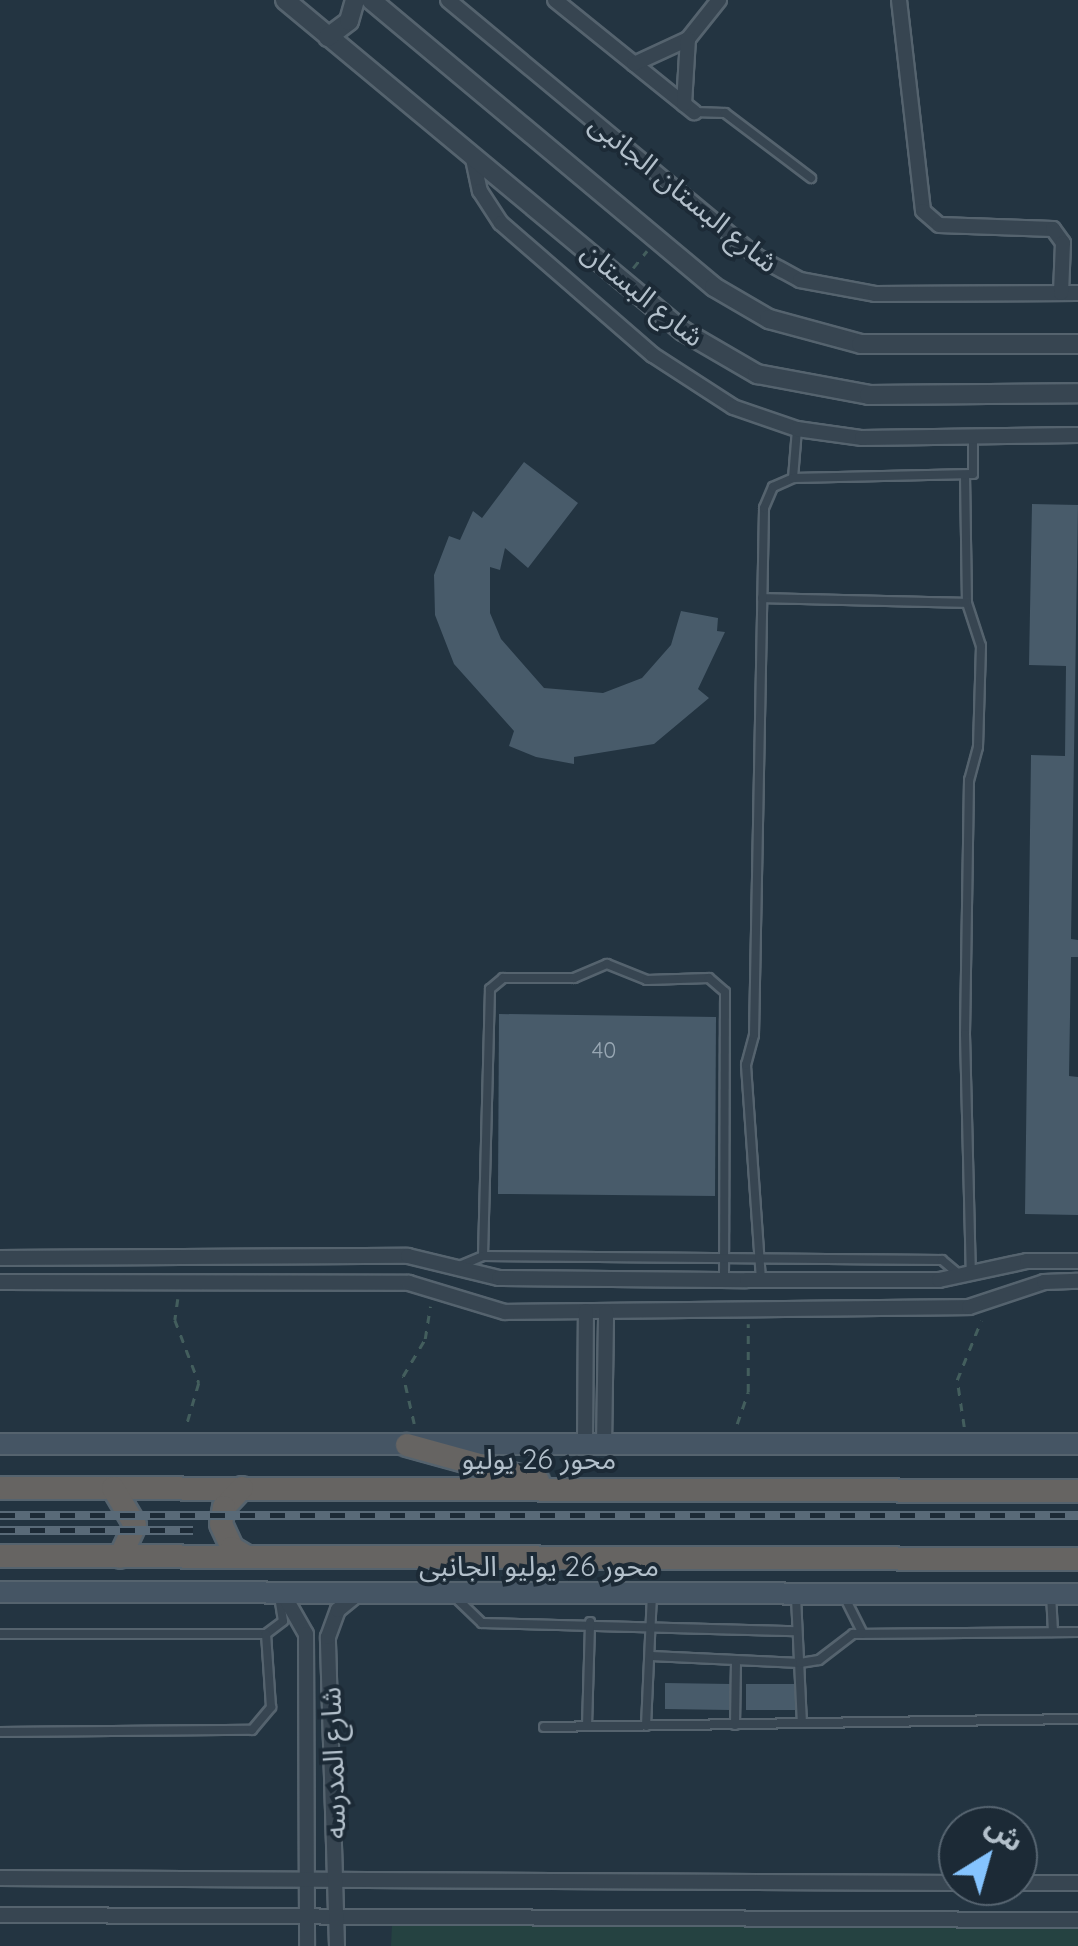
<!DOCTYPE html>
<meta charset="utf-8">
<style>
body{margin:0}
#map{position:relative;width:1078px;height:1946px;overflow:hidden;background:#233441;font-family:Quicksand,"Noto Sans Arabic",sans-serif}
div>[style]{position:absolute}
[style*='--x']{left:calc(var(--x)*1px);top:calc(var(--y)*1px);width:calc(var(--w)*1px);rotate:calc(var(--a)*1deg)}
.green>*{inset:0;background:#254241}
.building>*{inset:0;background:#485b6a}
.path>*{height:2.5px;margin-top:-1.25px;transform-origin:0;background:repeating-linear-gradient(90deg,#435e5d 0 8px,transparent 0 16px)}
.roads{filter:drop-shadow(2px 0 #55636e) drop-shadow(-2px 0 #55636e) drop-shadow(0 2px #55636e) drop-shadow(0 -2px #55636e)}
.service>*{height:8px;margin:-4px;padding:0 4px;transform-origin:4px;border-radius:4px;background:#374551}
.minor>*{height:14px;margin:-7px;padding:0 7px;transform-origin:7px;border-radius:7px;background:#374551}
.tertiary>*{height:18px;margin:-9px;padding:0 9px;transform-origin:9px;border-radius:9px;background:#374551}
.secondary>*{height:20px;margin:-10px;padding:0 10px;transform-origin:10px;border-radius:10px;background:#455564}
.trunk>*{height:22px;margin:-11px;padding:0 11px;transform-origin:11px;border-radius:11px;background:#666462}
.rail>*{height:9px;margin-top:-4.5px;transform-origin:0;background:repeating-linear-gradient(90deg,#1c2a36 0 15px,#596a78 0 30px);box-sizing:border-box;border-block:2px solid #596a78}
span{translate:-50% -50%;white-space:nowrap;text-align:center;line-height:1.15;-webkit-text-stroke:8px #1c2a36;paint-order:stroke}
.number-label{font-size:22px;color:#98a7b3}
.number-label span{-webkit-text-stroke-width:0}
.street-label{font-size:28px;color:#b3c0cb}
.north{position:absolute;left:938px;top:1806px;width:100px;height:100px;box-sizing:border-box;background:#1c2a36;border:2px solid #586672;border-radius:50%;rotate:37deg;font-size:28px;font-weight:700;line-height:40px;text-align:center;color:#b3c0cb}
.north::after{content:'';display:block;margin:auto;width:35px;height:45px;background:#85c4ff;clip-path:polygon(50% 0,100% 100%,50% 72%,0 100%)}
</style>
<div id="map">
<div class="green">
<i style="clip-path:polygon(392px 1924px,1078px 1926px,1078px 1946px,391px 1946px)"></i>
</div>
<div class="building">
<i style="clip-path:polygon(524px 462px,578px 503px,528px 568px,505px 548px,500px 570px,490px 567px,490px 613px,501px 639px,544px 688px,603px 693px,642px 678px,671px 645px,681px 611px,718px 618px,717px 631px,725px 632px,698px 689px,709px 698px,654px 744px,574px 757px,574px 764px,536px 757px,509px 746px,514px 731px,454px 664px,435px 615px,434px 575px,449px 536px,460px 540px,473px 511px,482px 518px)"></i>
<i style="clip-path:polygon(1032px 504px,1078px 505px,1071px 939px,1078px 940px,1078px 957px,1071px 957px,1069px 1076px,1078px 1077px,1078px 1215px,1025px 1214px,1031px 755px,1065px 756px,1066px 666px,1029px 665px)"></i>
<i style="clip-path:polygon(499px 1014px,716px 1017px,715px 1196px,498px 1194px)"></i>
<i style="clip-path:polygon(665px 1683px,731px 1684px,730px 1710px,665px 1709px)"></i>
<i style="clip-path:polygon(746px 1684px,797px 1684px,797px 1710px,746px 1710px)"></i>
</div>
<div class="path">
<i style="--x:633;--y:268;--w:22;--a:-51"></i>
<i style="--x:178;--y:1299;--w:21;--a:98"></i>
<i style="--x:175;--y:1320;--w:67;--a:69.1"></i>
<i style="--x:199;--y:1383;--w:43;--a:106.3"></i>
<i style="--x:414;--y:1424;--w:49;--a:-102.9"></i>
<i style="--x:403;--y:1376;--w:43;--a:-59.3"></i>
<i style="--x:425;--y:1339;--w:33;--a:-81"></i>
<i style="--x:737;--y:1424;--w:34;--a:-71"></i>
<i style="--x:748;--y:1392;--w:68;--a:-90"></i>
<i style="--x:964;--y:1427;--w:48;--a:-98.5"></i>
<i style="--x:957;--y:1380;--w:64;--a:-67.9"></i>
</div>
<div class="roads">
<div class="service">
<i style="--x:694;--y:112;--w:31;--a:2"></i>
<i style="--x:725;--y:113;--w:108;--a:37.1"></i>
<i style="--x:965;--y:475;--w:128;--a:89.1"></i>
<i style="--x:967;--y:603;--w:45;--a:72"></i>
<i style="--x:981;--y:646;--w:101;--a:91.7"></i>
<i style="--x:978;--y:747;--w:34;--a:105"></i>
<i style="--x:969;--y:780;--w:254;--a:90.9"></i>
<i style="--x:965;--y:1034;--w:241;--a:88.6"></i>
<i style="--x:793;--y:478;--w:49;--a:-85.3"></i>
<i style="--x:762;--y:598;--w:205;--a:1.4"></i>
<i style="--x:483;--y:1256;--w:267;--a:-88.5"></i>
<i style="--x:490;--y:989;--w:17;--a:-40"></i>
<i style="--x:503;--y:978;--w:71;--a:0"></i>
<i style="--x:574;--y:978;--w:36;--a:-23"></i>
<i style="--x:607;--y:964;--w:43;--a:21.8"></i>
<i style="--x:647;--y:980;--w:62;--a:-1.8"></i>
<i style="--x:709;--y:978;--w:21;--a:41"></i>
<i style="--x:725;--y:992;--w:287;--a:90.2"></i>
<i style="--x:457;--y:1267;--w:28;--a:-23"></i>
<i style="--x:483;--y:1256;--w:459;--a:0.5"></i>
<i style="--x:942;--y:1260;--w:26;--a:40"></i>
<i style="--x:761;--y:1280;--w:216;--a:-94"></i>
<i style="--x:746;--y:1065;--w:31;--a:-75"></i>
<i style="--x:754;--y:1035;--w:527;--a:-88.91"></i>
<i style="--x:764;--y:508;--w:23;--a:-67"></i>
<i style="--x:773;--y:487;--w:22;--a:-24"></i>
<i style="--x:793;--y:478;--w:180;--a:-1.3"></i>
<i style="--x:973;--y:474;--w:37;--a:-90"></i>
<i style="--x:1051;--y:1594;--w:38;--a:87"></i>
<i style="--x:454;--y:1596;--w:39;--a:44"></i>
<i style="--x:482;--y:1623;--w:314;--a:1.5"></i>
<i style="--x:796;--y:1597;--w:126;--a:87.3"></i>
<i style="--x:845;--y:1598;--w:40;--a:63.4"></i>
<i style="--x:0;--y:1634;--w:266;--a:0"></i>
<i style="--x:266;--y:1634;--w:21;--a:-37"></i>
<i style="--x:283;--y:1621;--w:26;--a:-99"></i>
<i style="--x:651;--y:1656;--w:149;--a:2.7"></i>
<i style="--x:800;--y:1663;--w:19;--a:-9"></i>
<i style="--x:819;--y:1660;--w:43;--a:-37.4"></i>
<i style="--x:853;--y:1634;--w:225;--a:-0.5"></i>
<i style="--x:735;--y:1725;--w:62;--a:-89.1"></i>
<i style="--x:587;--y:1726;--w:104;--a:-88.3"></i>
<i style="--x:646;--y:1726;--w:131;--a:-87.4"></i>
<i style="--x:544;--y:1727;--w:534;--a:-0.86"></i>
<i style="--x:0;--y:1732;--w:252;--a:-0.5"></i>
<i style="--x:252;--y:1730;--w:30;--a:-50"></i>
<i style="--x:271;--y:1707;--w:73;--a:-93.9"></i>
</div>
<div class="minor">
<i style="--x:448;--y:0;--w:400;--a:39.7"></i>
<i style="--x:756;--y:256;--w:50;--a:28.6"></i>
<i style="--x:800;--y:280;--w:76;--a:10.6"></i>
<i style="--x:875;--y:294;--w:203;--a:-0.3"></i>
<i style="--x:555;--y:0;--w:179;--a:38.9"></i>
<i style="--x:899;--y:0;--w:212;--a:83.5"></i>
<i style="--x:923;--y:211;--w:21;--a:41"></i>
<i style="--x:939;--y:225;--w:114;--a:2"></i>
<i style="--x:1053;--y:229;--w:17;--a:54"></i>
<i style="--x:1063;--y:243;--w:50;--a:92.3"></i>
<i style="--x:634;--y:64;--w:60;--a:-24.8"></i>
<i style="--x:688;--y:39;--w:50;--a:-51.5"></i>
<i style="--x:684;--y:104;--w:65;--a:-86.5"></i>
<i style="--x:472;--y:154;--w:38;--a:78"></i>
<i style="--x:480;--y:191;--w:38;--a:57"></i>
<i style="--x:501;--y:223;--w:201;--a:41"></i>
<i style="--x:653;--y:355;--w:95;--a:33"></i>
<i style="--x:733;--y:407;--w:68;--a:19"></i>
<i style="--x:797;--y:429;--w:66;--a:7.9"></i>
<i style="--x:862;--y:438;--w:216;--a:-0.8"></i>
<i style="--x:0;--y:1258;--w:408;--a:-0.3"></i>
<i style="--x:408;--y:1256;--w:94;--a:13.6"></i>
<i style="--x:499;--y:1278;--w:248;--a:0.5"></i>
<i style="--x:747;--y:1280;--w:192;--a:0"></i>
<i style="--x:939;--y:1280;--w:90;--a:-12.2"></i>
<i style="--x:1027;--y:1261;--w:51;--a:0"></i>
<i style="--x:0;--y:1282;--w:409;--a:0.1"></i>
<i style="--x:409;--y:1283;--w:100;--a:16.8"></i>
<i style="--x:505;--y:1312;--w:464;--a:-0.6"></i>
<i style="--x:969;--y:1307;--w:79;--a:-18.4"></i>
<i style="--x:1044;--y:1282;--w:34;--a:-2"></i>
<i style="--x:585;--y:1446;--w:135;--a:-89.6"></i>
<i style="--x:604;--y:1446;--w:134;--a:-89.1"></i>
<i style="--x:282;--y:1592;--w:48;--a:60.3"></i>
<i style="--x:306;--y:1634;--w:312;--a:89.8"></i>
<i style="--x:0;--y:1878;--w:958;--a:0.3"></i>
<i style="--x:1018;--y:1883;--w:60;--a:0"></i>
<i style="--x:0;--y:1915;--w:1078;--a:0.27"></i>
<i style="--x:337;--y:1946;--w:309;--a:-91.7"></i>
<i style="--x:328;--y:1637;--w:29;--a:-70"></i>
<i style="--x:338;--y:1610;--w:26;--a:-39"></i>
</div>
<div class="tertiary">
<i style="--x:285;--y:0;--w:518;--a:39.75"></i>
<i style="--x:683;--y:331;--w:86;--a:30.2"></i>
<i style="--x:757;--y:374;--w:114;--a:10.6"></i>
<i style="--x:869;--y:395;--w:209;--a:-0.5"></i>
<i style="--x:371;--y:0;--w:447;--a:39.9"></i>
<i style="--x:714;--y:287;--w:64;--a:30.2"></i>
<i style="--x:769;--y:319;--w:95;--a:15.2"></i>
<i style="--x:861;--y:344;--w:217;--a:0"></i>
<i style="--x:328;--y:37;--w:26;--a:-37"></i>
<i style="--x:349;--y:21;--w:22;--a:-74"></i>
</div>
<div class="secondary">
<i style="--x:0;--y:1444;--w:1078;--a:0"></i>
<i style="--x:0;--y:1592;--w:1078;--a:0.11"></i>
</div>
<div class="trunk">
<i style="--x:407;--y:1445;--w:136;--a:15.4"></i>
<i style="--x:0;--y:1488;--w:1078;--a:0.16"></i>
<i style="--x:113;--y:1488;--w:43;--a:59.3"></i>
<i style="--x:135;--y:1525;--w:35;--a:115"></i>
<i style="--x:242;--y:1488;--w:26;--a:133"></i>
<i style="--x:224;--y:1507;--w:17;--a:100"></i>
<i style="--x:221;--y:1524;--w:26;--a:65"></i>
<i style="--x:232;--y:1548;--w:17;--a:31"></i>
<i style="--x:0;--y:1556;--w:1078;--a:0.16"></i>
</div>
</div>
<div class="rail">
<i style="--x:0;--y:1515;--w:1078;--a:0"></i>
<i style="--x:0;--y:1530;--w:193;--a:0"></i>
</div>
<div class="number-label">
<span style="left:604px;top:1051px">40</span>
</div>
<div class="street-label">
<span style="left:684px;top:193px;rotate:39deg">شارع البستان الجانبى</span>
<span style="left:643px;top:294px;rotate:39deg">شارع البستان</span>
<span style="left:539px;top:1459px">محور 26 يوليو</span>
<span style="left:539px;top:1566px">محور 26 يوليو الجانبى</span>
<span style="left:333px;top:1763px;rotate:-92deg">شارع المدرسه</span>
</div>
<div class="north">ش</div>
</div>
